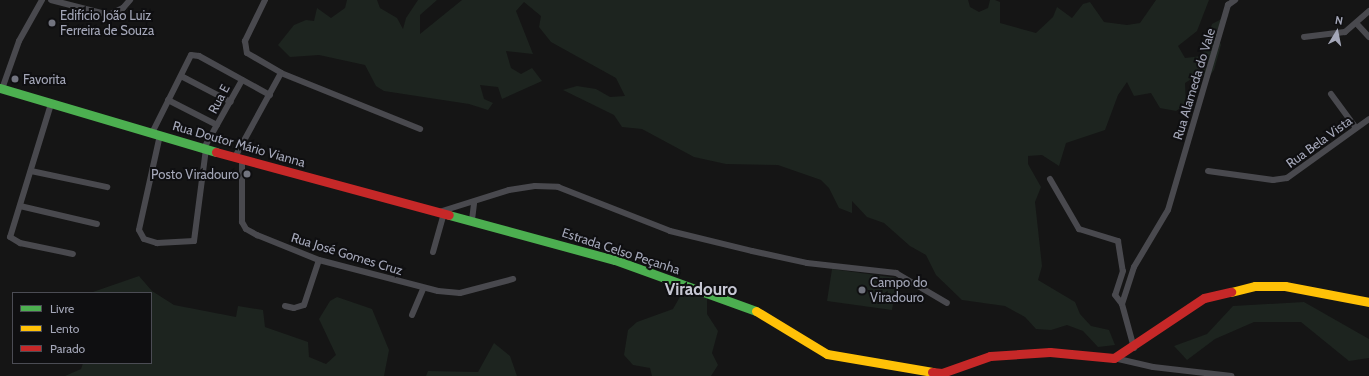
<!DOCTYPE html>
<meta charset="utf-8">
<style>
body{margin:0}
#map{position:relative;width:1369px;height:376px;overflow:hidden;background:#151515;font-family:Cabin,sans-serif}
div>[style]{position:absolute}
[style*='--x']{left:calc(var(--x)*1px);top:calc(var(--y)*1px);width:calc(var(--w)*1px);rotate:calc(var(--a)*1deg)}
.green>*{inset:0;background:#1d241f}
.street>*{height:6px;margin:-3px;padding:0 3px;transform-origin:3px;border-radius:3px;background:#49494e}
.fast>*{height:9px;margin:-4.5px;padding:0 4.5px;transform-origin:4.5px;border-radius:4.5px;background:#4caf50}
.slow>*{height:9px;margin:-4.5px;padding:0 4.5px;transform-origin:4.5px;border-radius:4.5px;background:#ffc107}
.jam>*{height:9px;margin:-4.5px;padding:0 4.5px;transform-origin:4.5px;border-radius:4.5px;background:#c62828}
.dots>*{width:11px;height:11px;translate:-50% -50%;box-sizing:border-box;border:2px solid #0f0f11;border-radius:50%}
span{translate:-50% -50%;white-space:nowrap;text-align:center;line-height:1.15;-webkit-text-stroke:4px #0f0f11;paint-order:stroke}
.poi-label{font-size:13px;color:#a4a7b8}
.left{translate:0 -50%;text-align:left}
.right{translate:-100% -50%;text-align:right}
.street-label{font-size:13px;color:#a4a7b8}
.district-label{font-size:17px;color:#c6c7d3;font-weight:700}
.legend{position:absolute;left:12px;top:292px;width:140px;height:72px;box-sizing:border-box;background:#0f0f11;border:1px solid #4b4c54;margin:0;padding:5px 7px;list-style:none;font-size:12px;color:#a4a7b8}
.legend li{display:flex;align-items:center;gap:8px;height:20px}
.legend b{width:20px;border:1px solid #4b4c54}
.north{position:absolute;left:1317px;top:12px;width:40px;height:40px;-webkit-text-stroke:3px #0f0f11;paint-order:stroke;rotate:10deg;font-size:11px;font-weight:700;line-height:16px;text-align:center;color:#a4a7b8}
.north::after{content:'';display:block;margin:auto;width:14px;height:18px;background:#a4a7b8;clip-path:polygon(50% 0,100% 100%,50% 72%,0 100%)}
</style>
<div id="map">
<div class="green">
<i style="clip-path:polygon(347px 0,377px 0,380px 8px,397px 18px,403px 29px,406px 18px,418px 0,437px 0,420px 15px,420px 34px,462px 0,968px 0,970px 7px,979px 12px,988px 8px,990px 0,995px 0,1000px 2px,1000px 23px,1036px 33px,1053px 17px,1057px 7px,1072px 18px,1083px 4px,1090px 2px,1104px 22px,1127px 25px,1140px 23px,1156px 0,1209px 0,1197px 31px,1178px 46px,1185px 58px,1202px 56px,1212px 24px,1229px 15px,1216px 32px,1221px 45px,1214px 70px,1209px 77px,1199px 74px,1185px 83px,1186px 104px,1176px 111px,1160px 108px,1151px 93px,1134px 96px,1127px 82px,1118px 95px,1105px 130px,1066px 143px,1059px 166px,1042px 155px,1028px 156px,1028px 164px,1041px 187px,1035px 202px,1042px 266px,1038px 280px,1075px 302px,1080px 314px,1091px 326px,1109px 330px,1115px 345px,1098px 347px,1083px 331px,1067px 325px,1051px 330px,1036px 329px,1025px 317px,1005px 306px,962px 300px,936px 275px,926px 255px,910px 246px,884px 223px,867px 217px,852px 201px,852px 213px,839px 208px,829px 188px,821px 180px,778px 165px,726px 164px,694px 157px,642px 129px,622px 127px,614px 115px,563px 90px,577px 86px,596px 89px,610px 97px,625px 96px,616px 78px,551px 42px,539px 27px,541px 16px,524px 2px,516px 11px,533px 54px,506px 51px,511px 68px,521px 74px,532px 68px,542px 81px,502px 99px,498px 87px,480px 85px,484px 99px,493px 103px,488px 110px,469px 104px,384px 91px,376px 86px,365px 65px,319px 55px,290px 57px,278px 45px,294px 25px,306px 20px,314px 21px,317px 8px,331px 18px,345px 8px)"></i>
<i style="clip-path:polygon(832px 269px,897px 278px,892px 310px,827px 301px)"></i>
<i style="clip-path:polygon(139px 276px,152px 291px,174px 305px,236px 317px,238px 306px,263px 310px,265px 327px,308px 342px,309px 357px,326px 364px,336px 355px,319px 319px,330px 301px,337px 297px,372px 309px,389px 350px,384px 376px,65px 376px,81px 369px,83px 363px,151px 363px,151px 293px,90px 293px)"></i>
<i style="clip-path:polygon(685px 288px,707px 295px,707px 314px,718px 331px,712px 353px,718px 365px,711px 376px,652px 376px,650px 368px,633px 365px,624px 355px,628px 330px,637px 322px,673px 309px)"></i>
<i style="clip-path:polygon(1304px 302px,1369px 339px,1369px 358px,1349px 361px,1301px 322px,1254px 322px,1215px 339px,1187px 360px,1174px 346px,1207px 334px,1233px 306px)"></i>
<i style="clip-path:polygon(494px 343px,510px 356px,517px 376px,426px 376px,428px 371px,478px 372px)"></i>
</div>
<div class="street">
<i style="--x:51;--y:0;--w:60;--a:14.5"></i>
<i style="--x:109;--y:15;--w:16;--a:-27"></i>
<i style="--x:123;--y:8;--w:11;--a:-49"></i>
<i style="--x:265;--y:0;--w:46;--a:116"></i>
<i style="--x:245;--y:41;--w:12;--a:81"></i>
<i style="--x:247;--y:53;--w:39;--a:30"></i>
<i style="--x:281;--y:73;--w:150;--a:21.9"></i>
<i style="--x:1357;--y:24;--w:18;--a:47"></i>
<i style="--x:1304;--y:37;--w:41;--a:-7"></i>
<i style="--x:1345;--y:32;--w:32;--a:-41"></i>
<i style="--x:181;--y:76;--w:56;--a:27.5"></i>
<i style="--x:2;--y:89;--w:51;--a:-70.5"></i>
<i style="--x:19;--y:41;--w:47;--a:-60.7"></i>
<i style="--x:1331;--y:94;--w:42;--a:53.7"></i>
<i style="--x:168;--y:100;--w:55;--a:27"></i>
<i style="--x:51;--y:104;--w:139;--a:107.1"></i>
<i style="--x:10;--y:237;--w:12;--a:31"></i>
<i style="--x:20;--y:243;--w:54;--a:11.7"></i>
<i style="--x:152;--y:133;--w:87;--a:-63.4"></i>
<i style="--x:191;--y:55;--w:8;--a:7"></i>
<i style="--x:199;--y:56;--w:81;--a:28.8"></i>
<i style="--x:160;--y:135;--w:97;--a:102.5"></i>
<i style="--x:139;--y:230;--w:10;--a:61"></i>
<i style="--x:144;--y:239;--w:14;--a:17"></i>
<i style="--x:157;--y:243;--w:37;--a:-3"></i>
<i style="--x:194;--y:241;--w:93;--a:-82.6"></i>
<i style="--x:204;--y:148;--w:78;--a:-60.8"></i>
<i style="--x:235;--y:157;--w:96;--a:-61.3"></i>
<i style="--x:242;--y:159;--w:63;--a:90"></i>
<i style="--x:242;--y:222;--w:8;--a:60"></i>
<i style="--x:246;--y:229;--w:13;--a:29"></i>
<i style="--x:257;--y:235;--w:67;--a:22"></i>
<i style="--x:319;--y:260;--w:123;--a:14.6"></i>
<i style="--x:438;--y:291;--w:22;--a:5"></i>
<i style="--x:460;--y:293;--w:55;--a:-14.8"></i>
<i style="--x:31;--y:171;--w:78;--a:11.9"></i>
<i style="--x:1208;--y:171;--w:66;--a:7.9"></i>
<i style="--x:1273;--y:180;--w:14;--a:-8"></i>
<i style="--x:1287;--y:178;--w:101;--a:-35.7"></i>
<i style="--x:1050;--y:179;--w:58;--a:59.9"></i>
<i style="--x:1079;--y:229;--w:41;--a:17.1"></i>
<i style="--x:1118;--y:241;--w:30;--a:81"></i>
<i style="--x:1123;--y:271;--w:25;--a:108"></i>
<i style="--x:1115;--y:295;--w:11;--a:52"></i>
<i style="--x:20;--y:206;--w:79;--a:13.2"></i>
<i style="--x:439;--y:212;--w:73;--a:-17.4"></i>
<i style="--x:509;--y:190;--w:26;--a:-9"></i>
<i style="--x:535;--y:186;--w:23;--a:2"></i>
<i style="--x:558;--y:187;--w:120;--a:21.4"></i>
<i style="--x:670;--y:231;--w:84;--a:13.7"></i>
<i style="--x:752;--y:251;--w:56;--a:12.3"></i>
<i style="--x:807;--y:263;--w:90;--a:6.4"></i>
<i style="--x:896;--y:273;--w:59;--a:30.5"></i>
<i style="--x:472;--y:220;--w:17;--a:-83"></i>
<i style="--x:433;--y:252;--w:41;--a:-74.2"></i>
<i style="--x:285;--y:306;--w:9;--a:13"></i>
<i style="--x:294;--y:308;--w:10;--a:-17"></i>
<i style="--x:304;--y:305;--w:47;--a:-71.6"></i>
<i style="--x:412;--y:315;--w:28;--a:-67"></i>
<i style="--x:1134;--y:348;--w:46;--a:-105.3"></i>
<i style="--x:1122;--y:304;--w:39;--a:-72"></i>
<i style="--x:1134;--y:267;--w:66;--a:-59.2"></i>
<i style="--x:1168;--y:210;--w:214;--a:-73.7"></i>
<i style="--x:1228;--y:5;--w:9;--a:-36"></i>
<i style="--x:1114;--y:358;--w:40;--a:13"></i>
<i style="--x:1153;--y:367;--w:79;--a:6.6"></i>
</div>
<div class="fast">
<i style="--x:0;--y:88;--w:225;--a:16.5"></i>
<i style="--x:449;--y:215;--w:172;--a:15.2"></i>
<i style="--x:615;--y:260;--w:150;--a:19.9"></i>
</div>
<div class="slow">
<i style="--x:1231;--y:292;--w:25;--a:-14"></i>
<i style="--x:1255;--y:286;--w:30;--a:0"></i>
<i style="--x:1285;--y:286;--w:86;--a:10.8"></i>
<i style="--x:756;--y:311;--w:83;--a:31.2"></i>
<i style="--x:827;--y:354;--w:107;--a:9.7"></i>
</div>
<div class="jam">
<i style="--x:216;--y:152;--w:241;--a:15.1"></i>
<i style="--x:932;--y:372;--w:10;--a:6"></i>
<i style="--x:942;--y:373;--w:51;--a:-19.5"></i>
<i style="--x:990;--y:356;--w:60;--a:-3.8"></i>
<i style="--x:1050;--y:352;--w:64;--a:5.4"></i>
<i style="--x:1114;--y:358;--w:108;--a:-33.7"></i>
<i style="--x:1204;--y:298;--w:28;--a:-13"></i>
</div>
<div class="dots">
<i style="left:52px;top:23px;background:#72747f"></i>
<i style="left:15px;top:79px;background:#72747f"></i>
<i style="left:247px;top:174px;background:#72747f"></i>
<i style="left:862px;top:290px;background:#72747f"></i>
</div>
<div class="poi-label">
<span class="left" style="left:60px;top:23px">Edifício João Luiz<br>Ferreira de Souza</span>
<span class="left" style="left:23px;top:79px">Favorita</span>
<span class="right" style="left:239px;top:174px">Posto Viradouro</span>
<span class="left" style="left:870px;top:290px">Campo do<br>Viradouro</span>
</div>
<div class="street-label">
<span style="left:1194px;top:84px;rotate:-73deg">Rua Alameda do Vale</span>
<span style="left:219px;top:99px;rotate:-62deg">Rua E</span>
<span style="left:1319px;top:142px;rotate:-36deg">Rua Bela Vista</span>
<span style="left:239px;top:144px;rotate:16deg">Rua Doutor Mário Vianna</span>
<span style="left:621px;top:251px;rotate:18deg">Estrada Celso Peçanha</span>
<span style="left:347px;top:254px;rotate:17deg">Rua José Gomes Cruz</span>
</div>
<div class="district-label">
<span style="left:701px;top:290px">Viradouro</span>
</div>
<ul class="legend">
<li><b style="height:5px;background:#4caf50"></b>Livre</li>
<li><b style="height:5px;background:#ffc107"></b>Lento</li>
<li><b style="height:5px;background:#c62828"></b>Parado</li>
</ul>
<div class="north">N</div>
</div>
